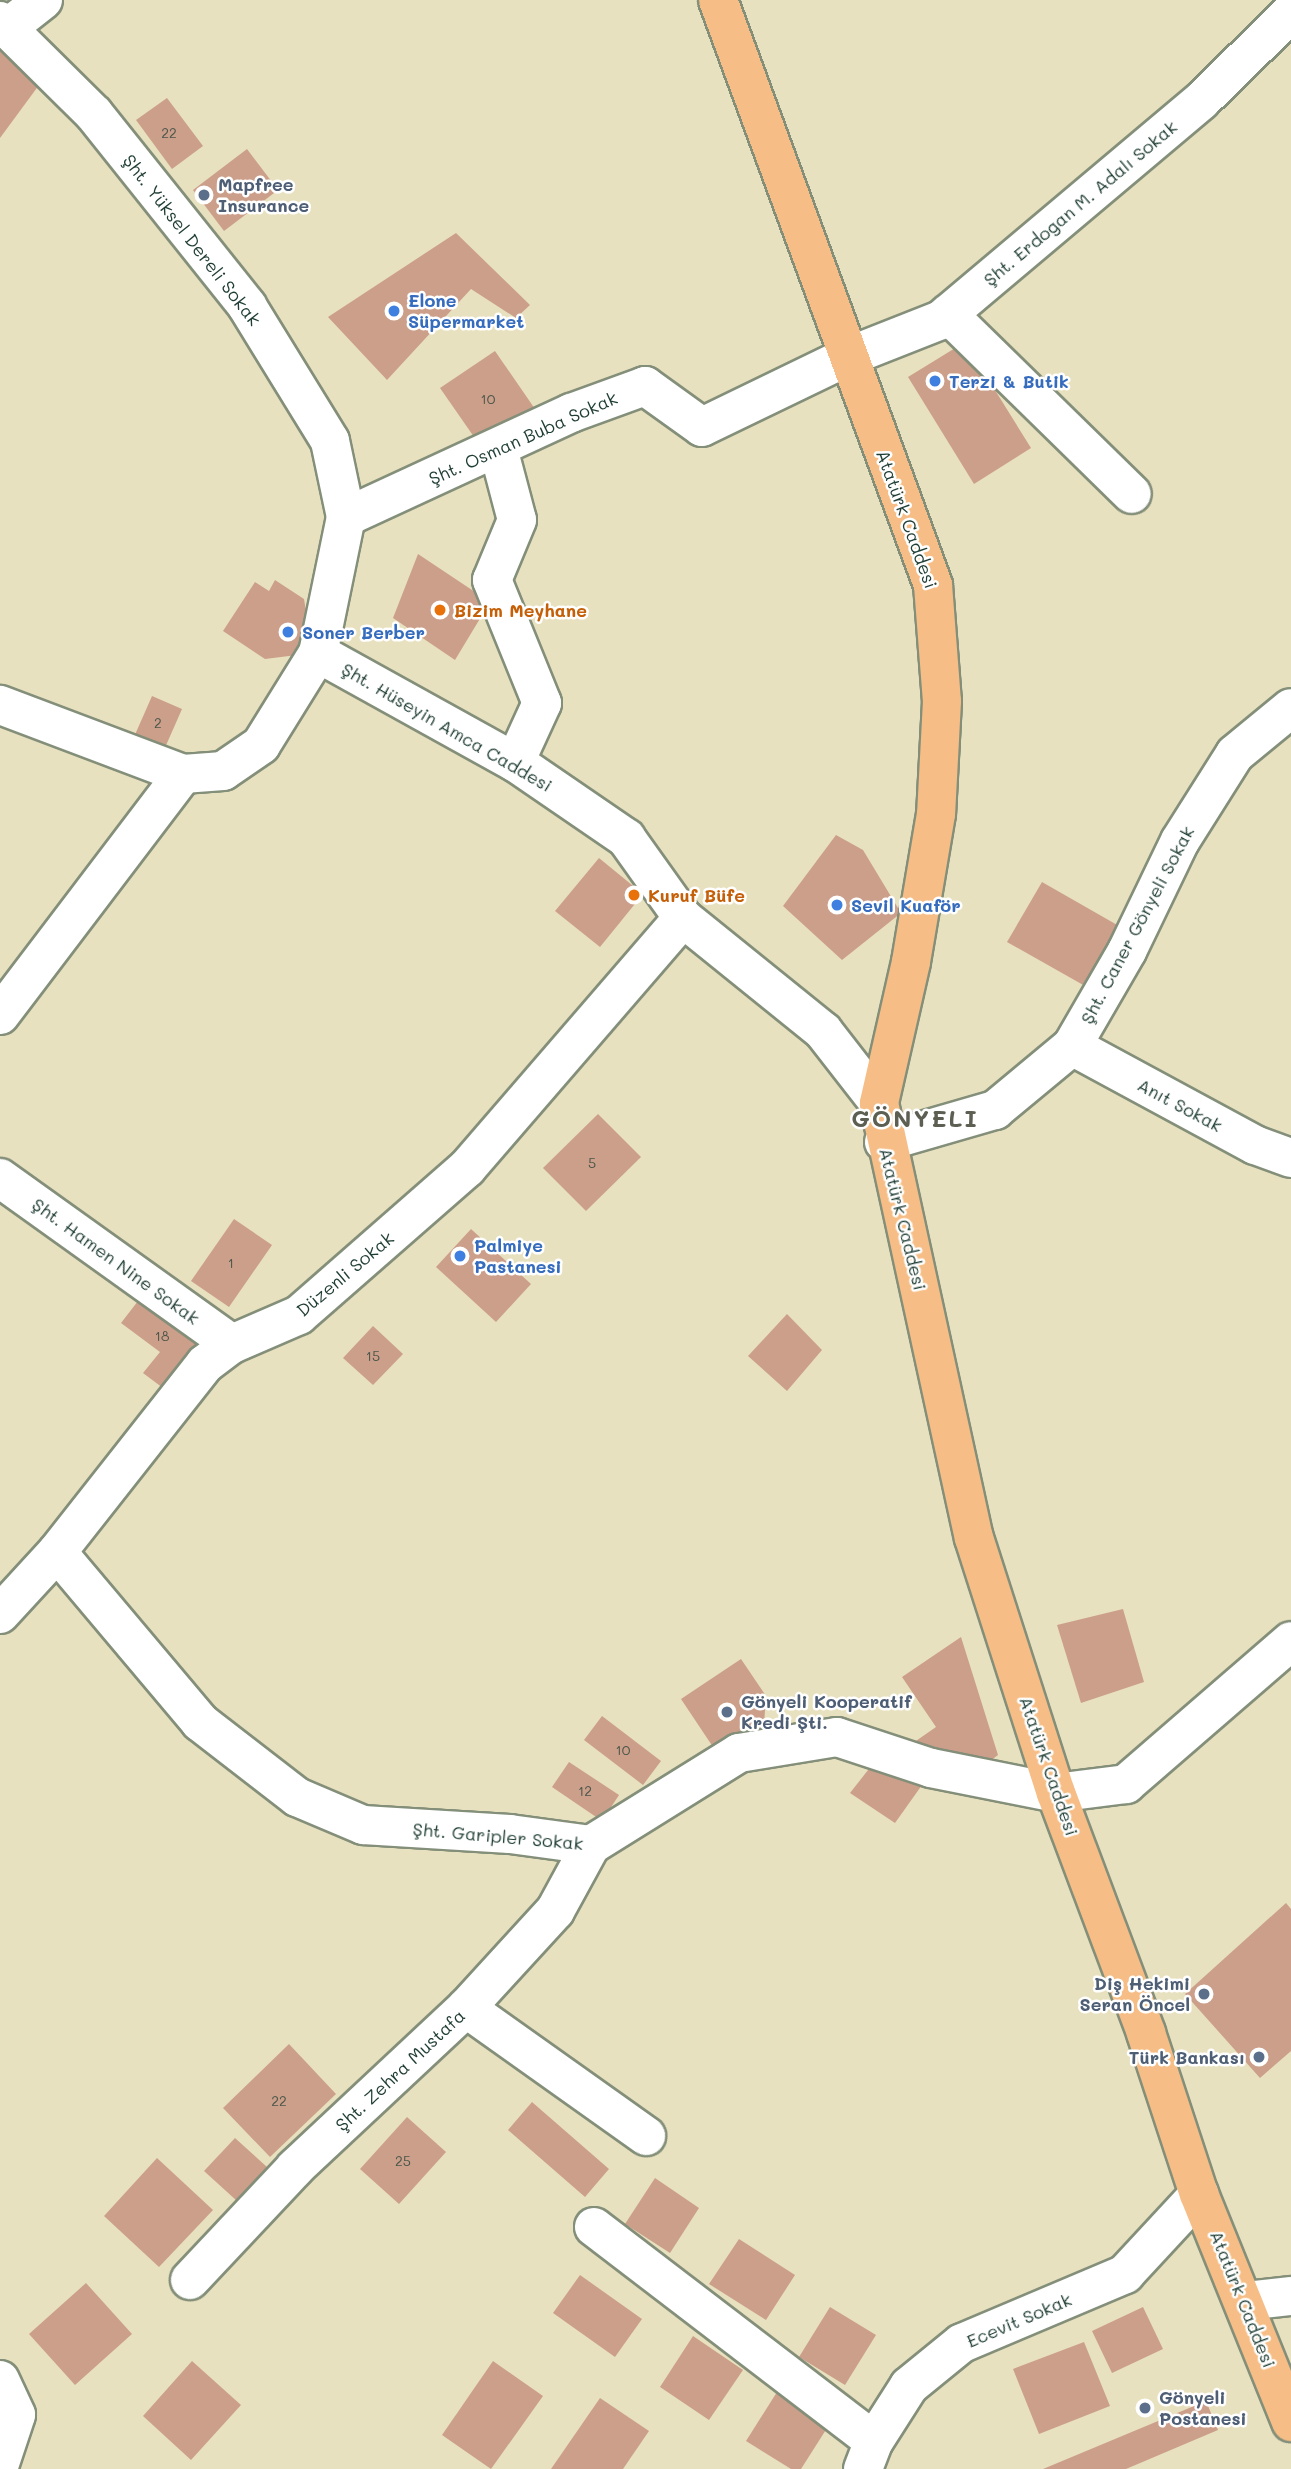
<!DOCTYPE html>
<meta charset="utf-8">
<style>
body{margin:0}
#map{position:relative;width:1291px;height:2469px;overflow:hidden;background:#e8e1bf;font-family:Mali,sans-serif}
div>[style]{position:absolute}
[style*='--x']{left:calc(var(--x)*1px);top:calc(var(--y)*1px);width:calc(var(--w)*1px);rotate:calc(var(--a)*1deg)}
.building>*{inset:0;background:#cc9f8a}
.roads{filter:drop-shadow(2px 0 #848f7a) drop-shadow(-2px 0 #848f7a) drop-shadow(0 2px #848f7a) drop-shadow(0 -2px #848f7a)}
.minor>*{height:38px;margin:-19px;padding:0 19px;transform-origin:19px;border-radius:19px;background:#fff}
.major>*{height:38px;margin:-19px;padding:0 19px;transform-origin:19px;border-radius:19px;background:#f6be86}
.dots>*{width:19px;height:19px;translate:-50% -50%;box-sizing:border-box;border:4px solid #fff;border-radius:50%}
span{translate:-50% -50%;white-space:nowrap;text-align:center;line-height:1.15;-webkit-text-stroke:5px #fff;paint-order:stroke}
.number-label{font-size:14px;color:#4a564a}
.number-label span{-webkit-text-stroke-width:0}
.service-label{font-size:18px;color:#4e5e75;font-weight:700}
.left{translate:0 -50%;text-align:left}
.right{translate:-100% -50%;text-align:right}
.street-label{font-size:18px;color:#1f3d34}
.shop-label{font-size:18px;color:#366cbe;font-weight:700}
.food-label{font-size:18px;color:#c56008;font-weight:700}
.district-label{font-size:24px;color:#5c5f52;font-weight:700;letter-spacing:2px}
</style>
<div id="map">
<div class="building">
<i style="clip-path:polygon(0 50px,42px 81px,0 138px)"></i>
<i style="clip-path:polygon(167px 98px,203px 146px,172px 169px,136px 120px)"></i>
<i style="clip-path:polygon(247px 149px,278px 190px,224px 231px,193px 190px)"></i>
<i style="clip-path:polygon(456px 233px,530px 305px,516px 318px,471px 289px,387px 380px,328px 317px)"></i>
<i style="clip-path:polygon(965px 342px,1031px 448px,974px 484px,908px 377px)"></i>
<i style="clip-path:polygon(495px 351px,535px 409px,481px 447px,440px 388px)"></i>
<i style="clip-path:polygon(418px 554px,490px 602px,455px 660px,393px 618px)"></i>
<i style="clip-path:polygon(275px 580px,304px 599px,313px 653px,265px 659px,223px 631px,255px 582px,269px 591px)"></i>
<i style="clip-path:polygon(152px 696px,182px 709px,164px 750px,134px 737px)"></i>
<i style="clip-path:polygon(836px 835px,863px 850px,901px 913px,842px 960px,783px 906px)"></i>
<i style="clip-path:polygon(599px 858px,643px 894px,600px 947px,555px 911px)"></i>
<i style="clip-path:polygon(1042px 882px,1119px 926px,1085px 986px,1007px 942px)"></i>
<i style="clip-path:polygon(598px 1114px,641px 1157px,586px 1211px,543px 1168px)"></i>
<i style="clip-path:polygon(234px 1219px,272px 1245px,229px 1307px,191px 1281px)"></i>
<i style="clip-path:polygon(471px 1229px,531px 1284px,496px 1322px,436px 1267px)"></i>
<i style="clip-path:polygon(138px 1301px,204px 1349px,171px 1394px,143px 1373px,160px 1352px,121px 1323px)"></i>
<i style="clip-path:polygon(787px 1314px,822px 1350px,787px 1391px,748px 1356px)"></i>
<i style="clip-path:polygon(373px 1326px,403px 1354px,373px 1385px,343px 1358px)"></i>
<i style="clip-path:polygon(1123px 1609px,1144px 1682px,1081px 1703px,1057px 1625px)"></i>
<i style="clip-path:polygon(961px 1637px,998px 1755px,973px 1774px,913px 1743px,936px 1727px,902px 1677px)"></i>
<i style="clip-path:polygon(741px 1659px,766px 1696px,764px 1725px,719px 1756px,681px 1699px)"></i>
<i style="clip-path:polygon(602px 1716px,661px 1761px,643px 1785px,584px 1740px)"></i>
<i style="clip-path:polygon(569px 1762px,619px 1795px,602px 1821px,552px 1787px)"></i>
<i style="clip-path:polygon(872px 1765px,927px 1778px,895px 1823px,850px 1793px)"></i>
<i style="clip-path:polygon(1286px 1903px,1291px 1909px,1291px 2051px,1260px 2078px,1185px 1994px)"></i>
<i style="clip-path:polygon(289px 2044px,336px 2094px,270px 2157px,223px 2108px)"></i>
<i style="clip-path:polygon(532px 2102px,609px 2169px,585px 2197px,508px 2130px)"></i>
<i style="clip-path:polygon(407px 2117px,446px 2152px,399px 2204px,360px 2169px)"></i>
<i style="clip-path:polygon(235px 2138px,267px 2167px,237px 2201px,204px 2171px)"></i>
<i style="clip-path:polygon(157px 2158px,213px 2210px,159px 2267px,104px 2216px)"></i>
<i style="clip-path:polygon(655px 2178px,699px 2208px,670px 2253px,625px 2224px)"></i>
<i style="clip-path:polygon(739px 2239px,795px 2275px,766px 2320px,709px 2284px)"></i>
<i style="clip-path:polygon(580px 2275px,642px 2319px,615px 2357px,553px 2313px)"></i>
<i style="clip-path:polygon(86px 2283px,132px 2334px,75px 2385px,29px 2334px)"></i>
<i style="clip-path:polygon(830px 2307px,876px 2335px,845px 2385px,799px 2357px)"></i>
<i style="clip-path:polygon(1143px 2307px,1163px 2349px,1112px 2373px,1092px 2331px)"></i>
<i style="clip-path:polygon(693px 2336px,743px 2370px,709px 2420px,660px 2387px)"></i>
<i style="clip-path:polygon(1084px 2342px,1110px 2406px,1039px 2434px,1013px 2369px)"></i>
<i style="clip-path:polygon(192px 2361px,241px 2405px,191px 2460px,143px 2416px)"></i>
<i style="clip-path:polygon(493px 2361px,543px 2396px,491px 2469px,442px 2435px)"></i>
<i style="clip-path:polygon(777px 2392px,829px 2425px,801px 2469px,791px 2469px,746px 2441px)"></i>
<i style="clip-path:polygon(600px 2398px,649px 2431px,623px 2469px,551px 2469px)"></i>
<i style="clip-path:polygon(1206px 2401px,1218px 2430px,1126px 2469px,1043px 2469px)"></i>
</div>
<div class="roads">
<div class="minor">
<i style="--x:0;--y:21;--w:132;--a:44.7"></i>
<i style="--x:94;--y:114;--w:246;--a:51.4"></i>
<i style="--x:247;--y:306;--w:158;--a:58.4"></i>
<i style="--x:330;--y:441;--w:78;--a:78.1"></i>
<i style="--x:346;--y:517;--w:139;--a:101.6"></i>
<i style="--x:318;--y:653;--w:108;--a:121.8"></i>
<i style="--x:261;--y:745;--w:46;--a:145.6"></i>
<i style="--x:223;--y:771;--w:40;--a:175.7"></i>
<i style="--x:183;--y:774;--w:196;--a:-159.3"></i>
<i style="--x:10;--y:26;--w:42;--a:-38.2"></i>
<i style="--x:948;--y:314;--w:257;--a:44.4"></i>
<i style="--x:498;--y:448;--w:74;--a:75.2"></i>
<i style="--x:517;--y:520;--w:65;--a:112.6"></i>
<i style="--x:492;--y:580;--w:133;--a:67.9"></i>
<i style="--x:542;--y:703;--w:65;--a:114.6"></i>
<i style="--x:346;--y:517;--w:248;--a:-24.8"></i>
<i style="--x:571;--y:413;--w:79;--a:-20"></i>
<i style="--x:645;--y:386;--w:70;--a:35.7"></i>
<i style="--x:702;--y:427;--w:161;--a:-25.8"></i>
<i style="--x:847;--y:357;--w:101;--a:-21.5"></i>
<i style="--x:941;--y:320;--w:340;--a:-40.1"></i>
<i style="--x:1201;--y:101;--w:126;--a:-44.4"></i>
<i style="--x:318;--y:653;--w:225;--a:29"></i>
<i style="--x:515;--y:762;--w:135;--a:34.4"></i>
<i style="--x:626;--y:838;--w:98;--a:54.5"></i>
<i style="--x:683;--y:918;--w:180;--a:38.9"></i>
<i style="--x:823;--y:1031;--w:91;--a:52.1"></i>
<i style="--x:0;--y:1015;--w:303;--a:-52.8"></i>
<i style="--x:1072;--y:1046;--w:208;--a:28.4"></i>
<i style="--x:1255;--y:1145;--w:38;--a:20"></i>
<i style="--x:884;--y:1142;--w:116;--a:-16.1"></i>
<i style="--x:995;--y:1110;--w:100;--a:-39.7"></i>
<i style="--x:1072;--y:1046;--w:110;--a:-59.9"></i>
<i style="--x:1127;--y:951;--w:122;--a:-64.3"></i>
<i style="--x:1180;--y:841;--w:103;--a:-57.7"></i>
<i style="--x:1235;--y:754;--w:72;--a:-39.4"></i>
<i style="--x:0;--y:1178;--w:285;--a:35.6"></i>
<i style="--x:57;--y:1552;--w:222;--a:49.9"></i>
<i style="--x:200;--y:1722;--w:123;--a:37.7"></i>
<i style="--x:297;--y:1797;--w:72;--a:23"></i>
<i style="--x:363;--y:1825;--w:147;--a:3.5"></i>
<i style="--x:510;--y:1834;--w:82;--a:7.7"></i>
<i style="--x:591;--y:1845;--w:174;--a:-31.9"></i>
<i style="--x:739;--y:1753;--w:99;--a:-9.3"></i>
<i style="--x:837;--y:1737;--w:99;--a:18.3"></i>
<i style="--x:931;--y:1768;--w:127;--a:11.3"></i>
<i style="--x:1056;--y:1793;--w:71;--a:-7.3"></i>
<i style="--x:1126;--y:1784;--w:218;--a:-40.9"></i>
<i style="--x:0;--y:1614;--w:84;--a:-47.4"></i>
<i style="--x:57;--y:1552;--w:239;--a:-51.8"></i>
<i style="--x:205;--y:1364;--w:34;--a:-37"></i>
<i style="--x:232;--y:1344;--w:73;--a:-23.4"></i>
<i style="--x:299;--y:1315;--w:223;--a:-41.2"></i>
<i style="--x:467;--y:1168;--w:330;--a:-49.2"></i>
<i style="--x:466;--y:2008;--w:221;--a:35.4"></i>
<i style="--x:594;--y:2227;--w:352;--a:37.4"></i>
<i style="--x:190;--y:2280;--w:154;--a:-46.8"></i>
<i style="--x:295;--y:2168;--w:234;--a:-43.1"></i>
<i style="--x:466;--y:2008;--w:132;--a:-47.5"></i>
<i style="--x:555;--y:1911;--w:75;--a:-61.4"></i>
<i style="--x:1245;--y:2301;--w:46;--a:-6.2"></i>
<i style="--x:0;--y:2380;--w:38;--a:65"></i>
<i style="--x:16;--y:2415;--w:51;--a:108.4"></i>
<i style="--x:863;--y:2469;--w:30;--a:-69"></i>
<i style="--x:874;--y:2441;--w:65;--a:-57.5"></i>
<i style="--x:909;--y:2386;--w:68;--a:-39.1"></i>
<i style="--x:962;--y:2343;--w:177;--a:-22.9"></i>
<i style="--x:1125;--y:2274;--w:109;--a:-47.2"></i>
</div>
<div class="major">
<i style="--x:718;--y:0;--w:623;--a:69.82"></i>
<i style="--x:933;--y:585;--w:116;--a:85.6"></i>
<i style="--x:942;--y:701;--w:113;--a:93"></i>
<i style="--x:936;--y:814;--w:150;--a:99.6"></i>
<i style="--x:911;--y:962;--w:145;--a:102.8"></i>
<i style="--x:879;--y:1103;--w:445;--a:77.7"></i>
<i style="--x:974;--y:1538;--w:268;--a:72.2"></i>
<i style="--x:1056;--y:1793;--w:256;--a:69.4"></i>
<i style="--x:1146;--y:2033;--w:169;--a:71.8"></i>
<i style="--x:1199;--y:2194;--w:246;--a:68"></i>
</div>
</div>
<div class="dots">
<i style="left:204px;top:195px;background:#5c6f8a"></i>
<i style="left:394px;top:311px;background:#3f7fe0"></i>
<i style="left:935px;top:381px;background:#3f7fe0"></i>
<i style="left:440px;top:610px;background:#e8710a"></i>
<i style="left:288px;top:632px;background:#3f7fe0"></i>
<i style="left:634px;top:895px;background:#e8710a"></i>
<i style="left:837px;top:905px;background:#3f7fe0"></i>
<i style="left:460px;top:1256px;background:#3f7fe0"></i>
<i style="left:727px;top:1712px;background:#5c6f8a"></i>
<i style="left:1204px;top:1994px;background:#5c6f8a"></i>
<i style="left:1259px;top:2057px;background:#5c6f8a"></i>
<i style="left:1145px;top:2408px;background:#5c6f8a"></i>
</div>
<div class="number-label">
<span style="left:169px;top:133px">22</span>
<span style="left:488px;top:399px">10</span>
<span style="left:158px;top:723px">2</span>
<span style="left:592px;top:1163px">5</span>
<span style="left:231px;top:1263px">1</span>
<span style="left:162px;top:1336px">18</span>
<span style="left:373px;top:1356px">15</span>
<span style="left:623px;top:1750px">10</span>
<span style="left:585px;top:1791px">12</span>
<span style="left:279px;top:2101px">22</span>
<span style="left:403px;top:2161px">25</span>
</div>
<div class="service-label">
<span class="left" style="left:218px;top:195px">Mapfree<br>Insurance</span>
<span class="left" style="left:741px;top:1712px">Gönyeli Kooperatif<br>Kredi Şti.</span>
<span class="right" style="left:1190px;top:1994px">Diş Hekimi<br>Seran Öncel</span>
<span class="right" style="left:1245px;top:2057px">Türk Bankası</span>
<span class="left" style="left:1159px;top:2408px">Gönyeli<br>Postanesi</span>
</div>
<div class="street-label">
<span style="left:1080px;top:203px;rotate:-40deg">Şht. Erdogan M. Adalı Sokak</span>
<span style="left:192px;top:240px;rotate:52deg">Şht. Yüksel Dereli Sokak</span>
<span style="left:523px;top:438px;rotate:-24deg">Şht. Osman Buba Sokak</span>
<span style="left:907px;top:519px;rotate:70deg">Atatürk Caddesi</span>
<span style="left:447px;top:727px;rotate:30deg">Şht. Hüseyin Amca Caddesi</span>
<span style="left:1137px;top:925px;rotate:-62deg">Şht. Caner Gönyeli Sokak</span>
<span style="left:1180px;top:1105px;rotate:28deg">Anıt Sokak</span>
<span style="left:903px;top:1219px;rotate:76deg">Atatürk Caddesi</span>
<span style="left:116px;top:1261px;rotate:36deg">Şht. Hamen Nine Sokak</span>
<span style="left:345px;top:1274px;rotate:-40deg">Düzenli Sokak</span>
<span style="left:1049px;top:1766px;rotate:71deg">Atatürk Caddesi</span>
<span style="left:498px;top:1836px;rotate:5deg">Şht. Garipler Sokak</span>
<span style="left:400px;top:2070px;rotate:-43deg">Şht. Zehra Mustafa</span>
<span style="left:1243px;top:2299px;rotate:68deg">Atatürk Caddesi</span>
<span style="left:1019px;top:2320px;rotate:-23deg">Ecevit Sokak</span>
</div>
<div class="shop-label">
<span class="left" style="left:408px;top:311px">Elone<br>Süpermarket</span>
<span class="left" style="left:949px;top:381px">Terzi &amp; Butik</span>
<span class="left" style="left:302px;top:632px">Soner Berber</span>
<span class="left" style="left:851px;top:905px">Sevil Kuaför</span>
<span class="left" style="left:474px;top:1256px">Palmiye<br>Pastanesi</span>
</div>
<div class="food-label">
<span class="left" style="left:454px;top:610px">Bizim Meyhane</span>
<span class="left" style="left:648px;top:895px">Kuruf Büfe</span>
</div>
<div class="district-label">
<span style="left:915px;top:1118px">GÖNYELI</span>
</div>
</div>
